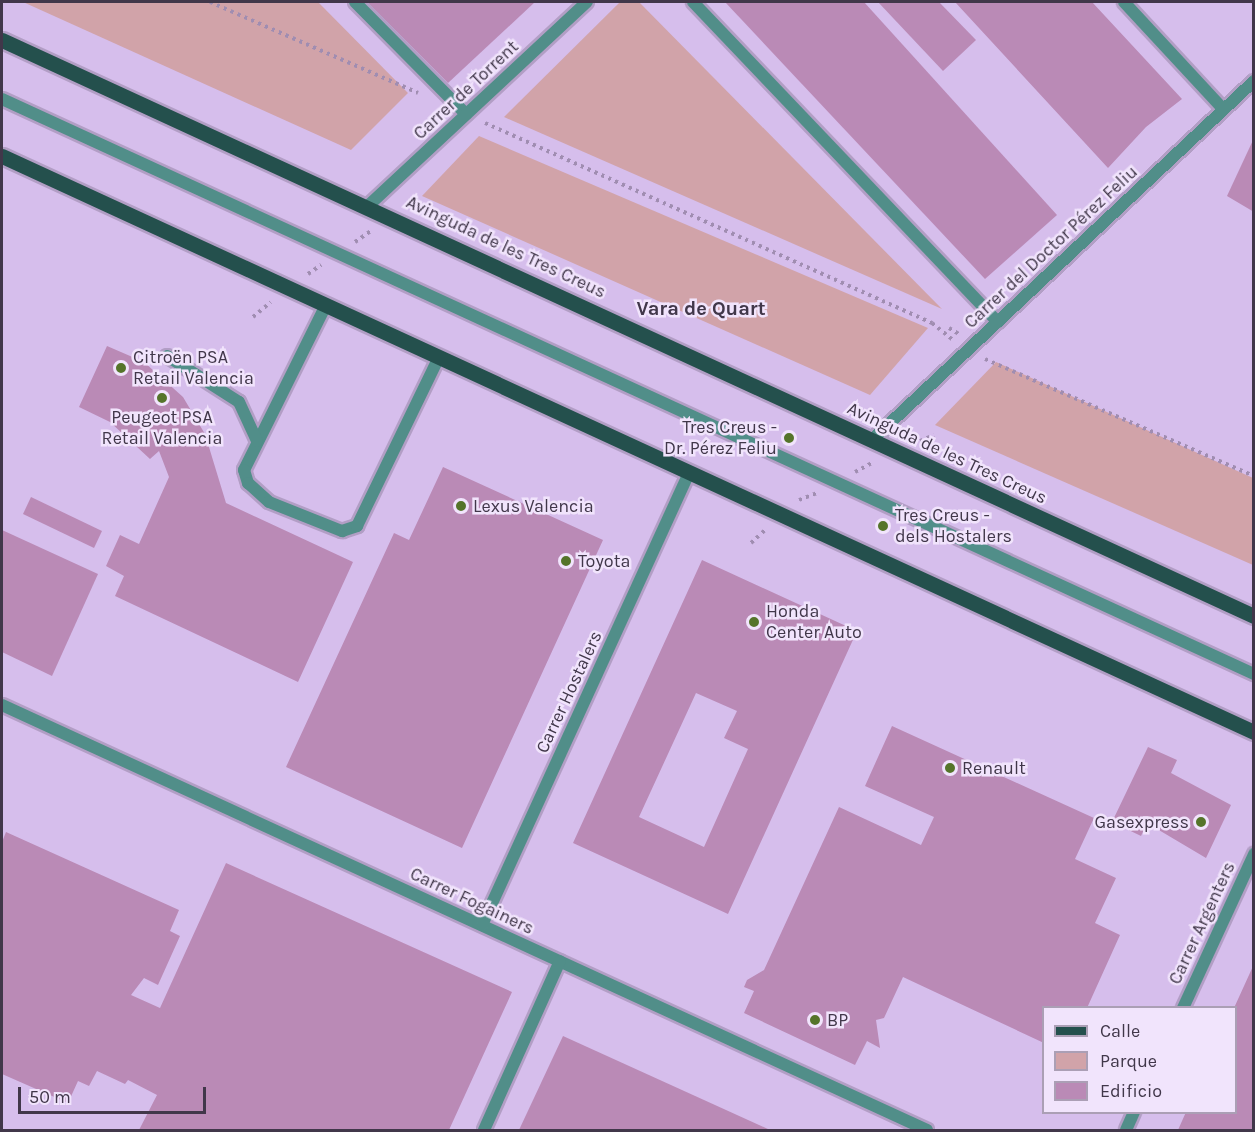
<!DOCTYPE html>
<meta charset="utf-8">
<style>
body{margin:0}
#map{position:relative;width:1255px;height:1132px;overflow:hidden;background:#d6beec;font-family:Karla,sans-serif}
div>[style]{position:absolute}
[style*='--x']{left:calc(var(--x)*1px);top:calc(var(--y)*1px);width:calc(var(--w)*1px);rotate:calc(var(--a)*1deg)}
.green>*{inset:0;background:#d1a3a9}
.building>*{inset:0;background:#ba8ab6}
.path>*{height:4px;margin-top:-2px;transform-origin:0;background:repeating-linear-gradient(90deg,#a08db1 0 3px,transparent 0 7.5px)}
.roads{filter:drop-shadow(2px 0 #b29ec5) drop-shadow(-2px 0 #b29ec5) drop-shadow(0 2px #b29ec5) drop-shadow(0 -2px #b29ec5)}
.lane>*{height:12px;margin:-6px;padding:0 6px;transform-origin:6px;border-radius:6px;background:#518e89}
.street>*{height:12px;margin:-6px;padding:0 6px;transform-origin:6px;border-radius:6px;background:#518e89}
.primary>*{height:15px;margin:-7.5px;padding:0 7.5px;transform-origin:7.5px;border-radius:7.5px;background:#24504d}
.dots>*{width:16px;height:16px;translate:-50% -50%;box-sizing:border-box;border:3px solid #f1e4fc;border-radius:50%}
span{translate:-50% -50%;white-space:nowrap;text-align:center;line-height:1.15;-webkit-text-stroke:5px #f1e4fc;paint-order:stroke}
.street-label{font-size:18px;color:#41374a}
.poi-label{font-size:18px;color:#41374a}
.left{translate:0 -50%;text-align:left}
.right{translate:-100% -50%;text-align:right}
.neighbourhood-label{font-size:20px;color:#41374a;font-weight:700}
.frame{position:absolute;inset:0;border:3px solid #41374a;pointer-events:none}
.legend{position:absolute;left:1042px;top:1006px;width:195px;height:108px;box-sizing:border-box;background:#f1e4fc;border:2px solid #ab9fb5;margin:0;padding:8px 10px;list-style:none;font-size:18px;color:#41374a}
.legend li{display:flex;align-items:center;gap:12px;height:30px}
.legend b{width:30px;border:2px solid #ab9fb5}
.scale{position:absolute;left:18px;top:1087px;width:188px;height:27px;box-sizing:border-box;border:3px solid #41374a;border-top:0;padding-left:8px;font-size:18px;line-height:21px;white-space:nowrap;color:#41374a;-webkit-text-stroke:4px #f1e4fc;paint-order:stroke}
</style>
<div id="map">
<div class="green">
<i style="clip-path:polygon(23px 2px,318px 2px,408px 93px,351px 150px)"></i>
<i style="clip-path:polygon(620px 2px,639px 2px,942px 309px,504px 117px)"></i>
<i style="clip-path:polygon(479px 136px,928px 328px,870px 395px,422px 196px)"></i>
<i style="clip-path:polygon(996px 362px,1253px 478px,1253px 565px,935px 425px)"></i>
</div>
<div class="building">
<i style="clip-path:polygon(367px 2px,535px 2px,448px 83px)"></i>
<i style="clip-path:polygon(725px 2px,864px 2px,1057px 215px,985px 279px)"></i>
<i style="clip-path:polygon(878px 2px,939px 2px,976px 40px,943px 71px)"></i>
<i style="clip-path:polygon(955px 2px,1092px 2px,1182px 99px,1146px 127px,1108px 168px)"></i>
<i style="clip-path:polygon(1254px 138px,1254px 212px,1227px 196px)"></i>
<i style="clip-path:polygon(107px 346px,144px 362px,183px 397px,205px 434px,226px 503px,353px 562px,298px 682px,115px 596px,124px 576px,106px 566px,120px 535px,139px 544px,169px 477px,159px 451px,150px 459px,110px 422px,79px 407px)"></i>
<i style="clip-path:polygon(443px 467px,603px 540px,462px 848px,286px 767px,394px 533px,409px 540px)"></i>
<i style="clip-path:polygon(31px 497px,102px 531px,94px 548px,23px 514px)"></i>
<i style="clip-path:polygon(2px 530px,98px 574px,52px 676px,2px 652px)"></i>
<i style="clip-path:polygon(evenodd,702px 560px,857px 631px,728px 914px,573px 843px,702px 560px,696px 693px,737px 711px,724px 738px,748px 749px,704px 847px,639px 817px,696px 693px)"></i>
<i style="clip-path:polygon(892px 726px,1094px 818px,1075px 859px,1116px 878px,1095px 923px,1120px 935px,1087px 1008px,1044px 1008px,1044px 1043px,903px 977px,884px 1018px,876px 1020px,880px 1048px,867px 1041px,855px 1065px,744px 1013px,754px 991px,744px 987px,747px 980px,764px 970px,839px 807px,921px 845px,934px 817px,865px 786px)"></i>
<i style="clip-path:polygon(1148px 747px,1177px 760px,1171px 773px,1231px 805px,1206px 858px,1147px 823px,1141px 836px,1112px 822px)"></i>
<i style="clip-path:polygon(6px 832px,179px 910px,170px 931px,180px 936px,158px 985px,144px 978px,131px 995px,160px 1008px,226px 863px,512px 992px,449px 1130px,139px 1130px,157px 1095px,128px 1080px,125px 1084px,97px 1071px,89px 1086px,78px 1081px,68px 1103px,2px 1074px,2px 842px)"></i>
<i style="clip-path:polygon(1254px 964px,1254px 1130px,1178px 1130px,1186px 1112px,1236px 1112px,1234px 1008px)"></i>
<i style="clip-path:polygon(563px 1036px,770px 1130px,519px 1130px)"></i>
</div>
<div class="path">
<i style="--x:210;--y:2;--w:227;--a:23.6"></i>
<i style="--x:485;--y:123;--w:490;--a:24.1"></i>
<i style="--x:932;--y:323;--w:27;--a:39"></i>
<i style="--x:410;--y:206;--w:11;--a:-34"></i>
<i style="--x:355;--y:242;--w:19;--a:-35"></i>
<i style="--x:308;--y:274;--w:16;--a:-35"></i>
<i style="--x:253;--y:317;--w:23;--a:-40"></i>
<i style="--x:949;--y:328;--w:12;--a:31"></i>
<i style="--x:985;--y:359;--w:293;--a:23.5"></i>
<i style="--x:920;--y:441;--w:15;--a:-23"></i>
<i style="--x:855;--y:472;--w:19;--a:-28"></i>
<i style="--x:799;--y:500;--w:19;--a:-21"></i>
<i style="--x:751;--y:543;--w:21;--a:-43"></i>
</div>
<div class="roads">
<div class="lane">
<i style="--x:2;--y:99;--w:1378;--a:24.67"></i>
<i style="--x:325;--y:307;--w:182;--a:116.4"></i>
<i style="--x:244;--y:470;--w:14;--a:73"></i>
<i style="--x:248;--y:483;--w:28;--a:42"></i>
<i style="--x:269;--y:502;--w:79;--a:21.7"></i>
<i style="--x:342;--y:531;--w:16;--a:-18"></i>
<i style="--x:357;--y:526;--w:186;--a:-64.1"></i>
<i style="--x:167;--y:356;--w:85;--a:32.6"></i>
<i style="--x:239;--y:402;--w:43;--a:65.2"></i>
</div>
<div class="street">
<i style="--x:355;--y:2;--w:158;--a:45.3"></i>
<i style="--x:693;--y:2;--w:442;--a:46.4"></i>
<i style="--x:1124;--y:2;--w:146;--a:47.2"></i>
<i style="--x:369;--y:205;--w:298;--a:-43"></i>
<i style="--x:872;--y:440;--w:524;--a:-43.22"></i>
<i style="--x:2;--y:705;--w:1018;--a:24.68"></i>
<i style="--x:482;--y:925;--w:495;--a:-65.4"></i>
<i style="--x:1183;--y:1008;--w:170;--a:-65.2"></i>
<i style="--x:484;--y:1130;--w:185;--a:-65.8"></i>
<i style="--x:1126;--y:1130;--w:20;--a:-66"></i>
</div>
<div class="primary">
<i style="--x:2;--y:40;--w:1378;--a:24.71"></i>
<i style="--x:2;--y:156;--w:1378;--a:24.71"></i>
</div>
</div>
<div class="dots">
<i style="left:121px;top:368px;background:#55742a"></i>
<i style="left:162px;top:398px;background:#55742a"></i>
<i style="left:789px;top:438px;background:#55742a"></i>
<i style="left:461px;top:506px;background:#55742a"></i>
<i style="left:883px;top:526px;background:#55742a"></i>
<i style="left:566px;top:561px;background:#55742a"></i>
<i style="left:754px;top:622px;background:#55742a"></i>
<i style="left:950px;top:768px;background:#55742a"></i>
<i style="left:1201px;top:822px;background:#55742a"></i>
<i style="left:815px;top:1020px;background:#55742a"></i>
</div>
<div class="street-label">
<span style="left:466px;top:90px;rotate:-43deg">Carrer de Torrent</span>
<span style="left:506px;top:247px;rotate:25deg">Avinguda de les Tres Creus</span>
<span style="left:1051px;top:247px;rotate:-43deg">Carrer del Doctor Pérez Feliu</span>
<span style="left:947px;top:453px;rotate:25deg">Avinguda de les Tres Creus</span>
<span style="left:569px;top:692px;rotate:-65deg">Carrer Hostalers</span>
<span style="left:472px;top:901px;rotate:25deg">Carrer Fogainers</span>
<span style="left:1202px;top:923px;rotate:-65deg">Carrer Argenters</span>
</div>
<div class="poi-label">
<span class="left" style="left:133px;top:368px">Citroën PSA<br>Retail Valencia</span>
<span style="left:162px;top:428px">Peugeot PSA<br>Retail Valencia</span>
<span class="right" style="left:777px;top:438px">Tres Creus -<br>Dr. Pérez Feliu</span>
<span class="left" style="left:473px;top:506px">Lexus Valencia</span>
<span class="left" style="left:895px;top:526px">Tres Creus -<br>dels Hostalers</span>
<span class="left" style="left:578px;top:561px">Toyota</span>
<span class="left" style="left:766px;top:622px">Honda<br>Center Auto</span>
<span class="left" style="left:962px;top:768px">Renault</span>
<span class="right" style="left:1189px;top:822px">Gasexpress</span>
<span class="left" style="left:827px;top:1020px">BP</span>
</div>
<div class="neighbourhood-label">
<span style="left:701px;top:308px">Vara de Quart</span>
</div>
<div class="frame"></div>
<ul class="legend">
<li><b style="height:8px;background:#24504d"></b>Calle</li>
<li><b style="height:16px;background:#d1a3a9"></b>Parque</li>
<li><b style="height:16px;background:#ba8ab6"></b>Edificio</li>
</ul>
<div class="scale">50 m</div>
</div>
